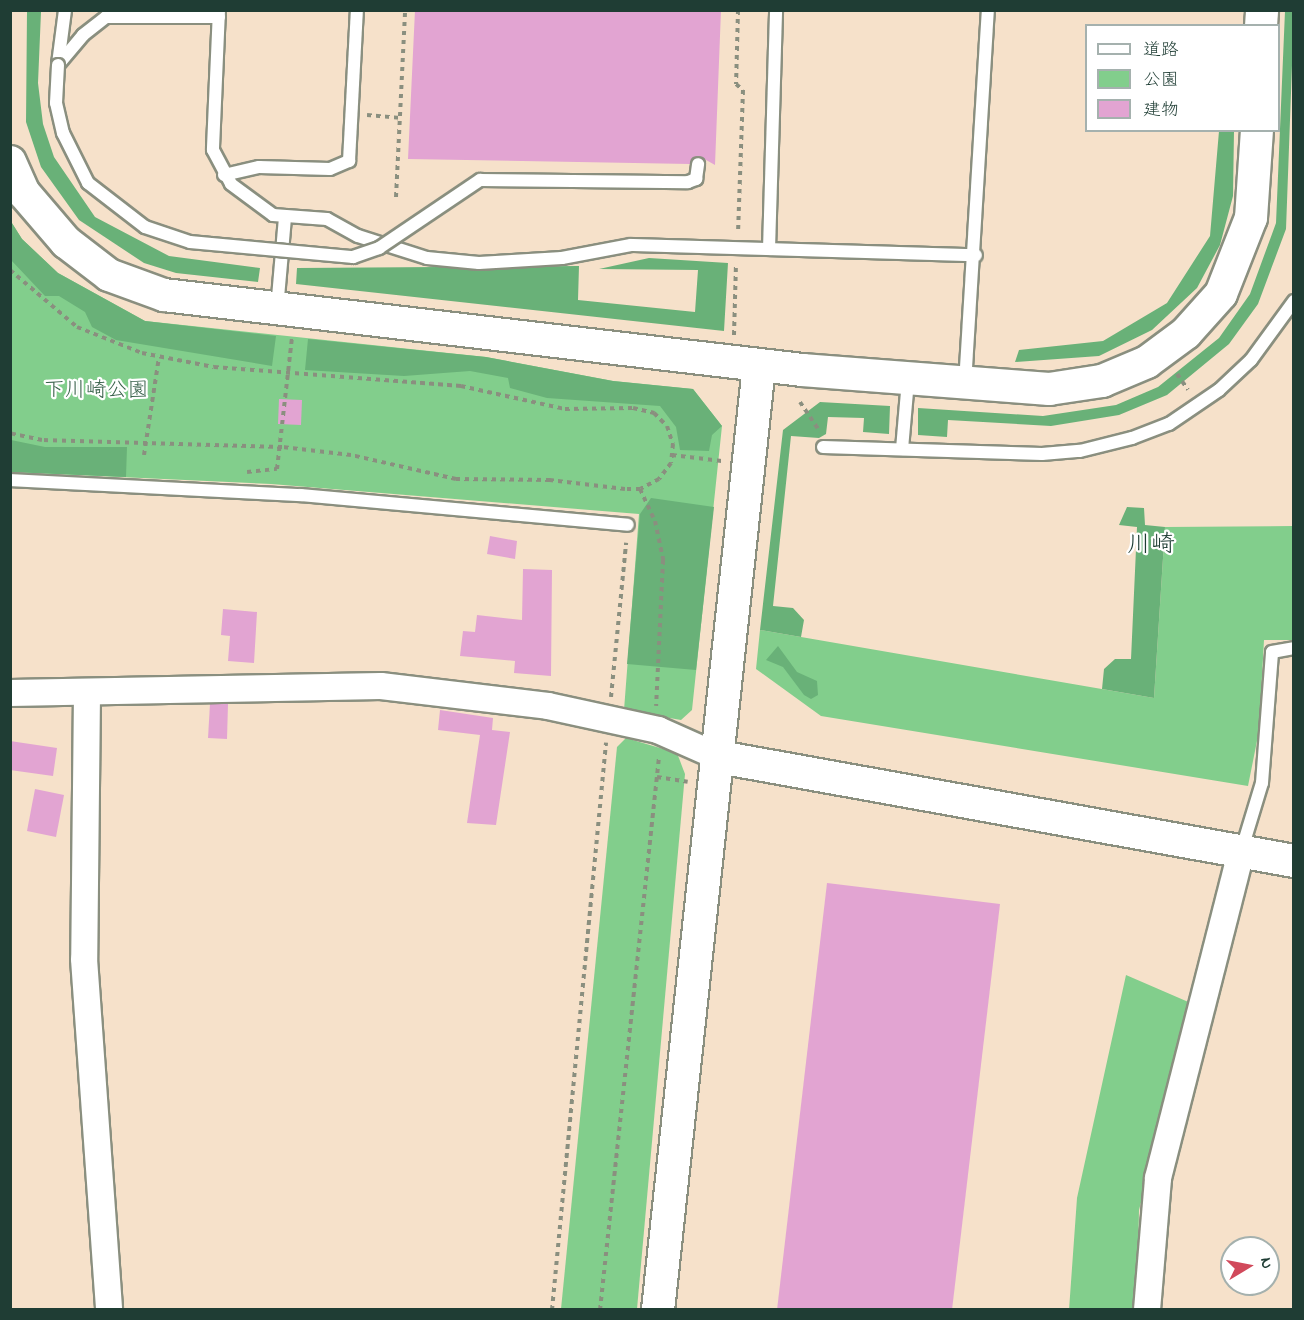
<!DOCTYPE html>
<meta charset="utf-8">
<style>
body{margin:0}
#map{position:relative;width:1304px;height:1320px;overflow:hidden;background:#f6e1ca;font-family:"Indie Flower","Klee One",sans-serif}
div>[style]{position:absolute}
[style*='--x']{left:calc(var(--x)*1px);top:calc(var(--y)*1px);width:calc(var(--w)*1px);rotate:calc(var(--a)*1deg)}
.green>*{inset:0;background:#82ce8c}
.forest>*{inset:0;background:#69b178}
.building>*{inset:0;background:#e2a4d2}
.path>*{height:4px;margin-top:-2px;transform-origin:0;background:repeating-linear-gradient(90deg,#8a8f7f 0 4.5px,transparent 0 9px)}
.roads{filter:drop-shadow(2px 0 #8a8f7f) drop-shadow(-2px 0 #8a8f7f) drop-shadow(0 2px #8a8f7f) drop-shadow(0 -2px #8a8f7f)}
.service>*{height:12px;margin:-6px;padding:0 6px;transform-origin:6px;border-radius:6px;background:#fff}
.minor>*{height:26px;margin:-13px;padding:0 13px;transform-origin:13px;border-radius:13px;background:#fff}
.tertiary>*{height:32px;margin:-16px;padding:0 16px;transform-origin:16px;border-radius:16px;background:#fff}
.bridges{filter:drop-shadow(2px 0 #8a8f7f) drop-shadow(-2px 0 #8a8f7f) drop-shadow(0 2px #8a8f7f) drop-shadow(0 -2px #8a8f7f)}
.service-bridge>*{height:12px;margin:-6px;padding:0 6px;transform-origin:6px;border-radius:6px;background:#fff}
span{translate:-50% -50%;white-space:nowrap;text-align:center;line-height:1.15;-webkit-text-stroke:4.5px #fff;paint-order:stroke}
.park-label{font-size:21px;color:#38614a}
.quarter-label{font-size:24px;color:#1f3d34}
.frame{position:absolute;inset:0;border:12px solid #1f3d34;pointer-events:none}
.legend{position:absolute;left:1085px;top:24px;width:195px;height:108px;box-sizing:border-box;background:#fff;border:2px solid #a5b1ae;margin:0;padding:8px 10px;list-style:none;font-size:18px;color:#1f3d34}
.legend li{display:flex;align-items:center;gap:12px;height:30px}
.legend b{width:30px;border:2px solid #a5b1ae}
.north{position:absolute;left:1220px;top:1236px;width:60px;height:60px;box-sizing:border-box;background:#fff;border:2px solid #a5b1ae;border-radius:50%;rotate:80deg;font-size:16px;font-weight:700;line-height:24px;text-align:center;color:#1f3d34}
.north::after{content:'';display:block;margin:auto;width:21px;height:27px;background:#d1495b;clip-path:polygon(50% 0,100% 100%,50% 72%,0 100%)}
</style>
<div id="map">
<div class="green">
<i style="clip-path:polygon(10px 220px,22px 239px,58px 273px,145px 321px,486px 357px,613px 381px,693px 389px,722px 426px,692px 710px,681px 720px,624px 710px,639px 514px,271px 484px,11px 472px)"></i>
<i style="clip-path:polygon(1293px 526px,1293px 640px,1264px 640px,1259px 731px,1248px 786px,821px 716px,756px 669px,760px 630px,1154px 698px,1165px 527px)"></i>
<i style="clip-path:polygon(626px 738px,677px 753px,685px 774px,637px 1309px,561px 1309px,617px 747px)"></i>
<i style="clip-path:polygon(1126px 975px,1193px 1004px,1139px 1210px,1137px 1309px,1069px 1310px,1077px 1198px)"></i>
</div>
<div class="forest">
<i style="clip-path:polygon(27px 11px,41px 12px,38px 83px,43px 124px,54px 157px,95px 217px,169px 256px,260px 268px,258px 282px,176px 273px,144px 263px,79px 220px,41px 167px,26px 122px)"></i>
<i style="clip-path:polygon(1285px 11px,1294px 11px,1286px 229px,1258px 304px,1229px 344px,1167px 395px,1119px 415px,1051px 426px,948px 420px,947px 437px,918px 435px,918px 408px,1043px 416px,1116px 405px,1158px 387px,1219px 338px,1250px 294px,1276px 223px)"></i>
<i style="clip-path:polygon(1219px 131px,1234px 131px,1233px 196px,1220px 245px,1197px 288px,1152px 330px,1099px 356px,1015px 362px,1019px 350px,1103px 341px,1167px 303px,1210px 236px)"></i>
<i style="clip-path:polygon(10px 220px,22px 239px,58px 273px,145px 321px,276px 336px,272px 366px,116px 340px,92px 327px,85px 312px,59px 296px,45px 296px,11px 260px)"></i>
<i style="clip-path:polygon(649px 258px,728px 263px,724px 331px,296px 284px,297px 268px,579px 266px,578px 300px,695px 312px,698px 270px,599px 269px)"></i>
<i style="clip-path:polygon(308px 339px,486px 357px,613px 381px,693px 389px,722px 426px,712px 435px,709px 451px,680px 450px,676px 427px,660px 406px,547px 398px,510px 388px,508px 378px,470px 371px,404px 376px,305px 370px)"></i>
<i style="clip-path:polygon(820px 402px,890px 406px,889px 434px,863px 432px,864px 418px,828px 417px,826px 434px,819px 438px,791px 436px,773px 606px,793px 608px,804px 620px,801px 637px,760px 630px,783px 430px)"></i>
<i style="clip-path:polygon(11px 440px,45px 447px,127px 447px,126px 477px,11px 472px)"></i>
<i style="clip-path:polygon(651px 498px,714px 507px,696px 670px,627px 664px,640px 514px)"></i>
<i style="clip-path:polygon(1127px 507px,1144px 508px,1145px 525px,1165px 527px,1154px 698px,1102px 689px,1104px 669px,1115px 659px,1131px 659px,1137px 527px,1119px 525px)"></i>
<i style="clip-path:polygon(778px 646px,797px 672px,817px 681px,818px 695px,811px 699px,804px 695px,783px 667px,766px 660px)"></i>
</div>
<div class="building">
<i style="clip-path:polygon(415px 10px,721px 10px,715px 165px,699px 156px,690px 164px,408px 159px)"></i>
<i style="clip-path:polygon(279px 399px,302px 400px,301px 425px,278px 424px)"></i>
<i style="clip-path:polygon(490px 536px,517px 541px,515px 559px,487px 554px)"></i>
<i style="clip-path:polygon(523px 569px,552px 570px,551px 676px,514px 673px,515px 661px,460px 656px,463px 631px,475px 632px,477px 615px,522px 620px)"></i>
<i style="clip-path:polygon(223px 609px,257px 612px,254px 663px,228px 661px,230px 636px,221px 635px)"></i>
<i style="clip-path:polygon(210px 704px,228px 704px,227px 739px,208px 738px)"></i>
<i style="clip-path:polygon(440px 710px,493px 718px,492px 730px,510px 732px,496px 825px,467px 823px,480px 735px,438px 730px)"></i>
<i style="clip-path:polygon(10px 741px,57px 748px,53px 776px,10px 770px)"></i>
<i style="clip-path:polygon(35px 789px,64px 795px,56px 837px,27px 831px)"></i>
<i style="clip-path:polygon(827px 883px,1000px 904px,952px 1310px,777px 1310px)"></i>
</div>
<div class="path">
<i style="--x:738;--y:10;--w:74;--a:91.5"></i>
<i style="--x:736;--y:84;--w:9;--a:41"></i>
<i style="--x:743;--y:90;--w:142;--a:92"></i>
<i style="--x:367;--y:115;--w:33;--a:5"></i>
<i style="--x:396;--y:197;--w:187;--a:-87.2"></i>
<i style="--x:10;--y:270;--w:88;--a:40.4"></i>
<i style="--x:77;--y:327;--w:70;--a:21.8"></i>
<i style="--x:142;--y:353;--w:73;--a:11"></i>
<i style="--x:214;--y:367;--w:248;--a:4.4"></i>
<i style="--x:461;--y:386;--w:107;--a:12.5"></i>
<i style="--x:565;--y:409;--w:68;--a:-0.8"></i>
<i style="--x:633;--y:408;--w:22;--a:13"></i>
<i style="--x:654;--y:413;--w:18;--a:45"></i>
<i style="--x:667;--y:426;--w:19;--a:72"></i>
<i style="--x:673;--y:444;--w:19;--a:96"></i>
<i style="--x:671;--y:463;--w:20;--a:127"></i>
<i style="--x:659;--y:479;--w:21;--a:152"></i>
<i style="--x:640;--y:489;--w:15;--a:180"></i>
<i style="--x:625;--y:489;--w:76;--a:-173.2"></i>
<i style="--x:550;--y:480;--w:94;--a:-179.4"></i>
<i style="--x:456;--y:479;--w:108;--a:-167.1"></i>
<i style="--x:351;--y:455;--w:69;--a:-173.4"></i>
<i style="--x:282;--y:447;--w:240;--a:-178.3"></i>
<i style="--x:42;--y:440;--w:33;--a:-168"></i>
<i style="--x:734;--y:335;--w:70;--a:-88.4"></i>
<i style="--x:1177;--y:374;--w:19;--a:55"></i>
<i style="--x:800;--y:402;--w:36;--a:56"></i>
<i style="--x:144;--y:455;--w:99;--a:-81.3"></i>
<i style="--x:672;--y:455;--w:50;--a:6.8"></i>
<i style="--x:247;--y:472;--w:30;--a:-6"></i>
<i style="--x:277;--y:469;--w:133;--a:-83.5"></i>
<i style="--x:640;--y:489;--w:35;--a:65"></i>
<i style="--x:655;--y:521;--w:40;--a:78"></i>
<i style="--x:663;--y:560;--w:146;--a:92.7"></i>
<i style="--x:611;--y:697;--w:155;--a:-84.4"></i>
<i style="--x:657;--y:777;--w:31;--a:9"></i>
<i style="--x:552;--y:1310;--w:570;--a:-84.56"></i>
<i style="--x:600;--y:1310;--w:556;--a:-83.91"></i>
</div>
<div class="roads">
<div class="service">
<i style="--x:219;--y:10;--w:140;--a:92.5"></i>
<i style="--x:213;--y:150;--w:38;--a:62"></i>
<i style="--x:231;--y:184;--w:52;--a:36.4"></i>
<i style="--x:273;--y:215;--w:54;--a:4.2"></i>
<i style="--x:327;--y:219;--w:35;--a:29"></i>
<i style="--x:358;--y:236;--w:72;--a:17.7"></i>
<i style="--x:427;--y:258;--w:52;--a:5.5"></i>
<i style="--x:479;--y:263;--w:83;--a:-3.4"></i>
<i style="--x:562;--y:258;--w:70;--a:-10.7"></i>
<i style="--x:631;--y:245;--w:345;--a:1.7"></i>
<i style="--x:58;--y:64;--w:54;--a:-82.6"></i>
<i style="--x:58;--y:65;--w:39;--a:-50"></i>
<i style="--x:83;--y:35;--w:29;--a:-38"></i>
<i style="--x:106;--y:17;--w:113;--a:0"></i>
<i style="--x:224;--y:175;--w:36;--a:-13"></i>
<i style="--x:259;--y:167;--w:71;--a:1.6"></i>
<i style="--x:330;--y:169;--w:21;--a:-23"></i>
<i style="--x:349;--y:161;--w:151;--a:-87"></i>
<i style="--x:769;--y:249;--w:239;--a:-88.3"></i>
<i style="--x:277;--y:309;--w:92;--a:-85"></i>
<i style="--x:965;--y:384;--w:375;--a:-86.5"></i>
<i style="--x:823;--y:447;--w:219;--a:1.8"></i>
<i style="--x:1042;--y:454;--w:38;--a:-5"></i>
<i style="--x:1080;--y:451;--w:54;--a:-14"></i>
<i style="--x:1132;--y:438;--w:40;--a:-21"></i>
<i style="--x:1169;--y:424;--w:60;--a:-34.2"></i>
<i style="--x:1219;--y:390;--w:44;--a:-43.2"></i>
<i style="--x:1251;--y:360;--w:73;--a:-53.9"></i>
<i style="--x:902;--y:449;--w:69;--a:-85"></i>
<i style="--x:10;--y:480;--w:291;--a:3"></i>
<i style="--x:301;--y:495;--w:328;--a:5.2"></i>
<i style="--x:1241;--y:852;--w:72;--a:-73.1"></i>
<i style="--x:1262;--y:783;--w:131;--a:-85.6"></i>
<i style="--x:1272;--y:652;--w:22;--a:-10"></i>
</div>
<div class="minor">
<i style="--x:10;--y:693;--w:371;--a:-1.1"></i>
<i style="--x:381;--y:686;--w:168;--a:6.8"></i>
<i style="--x:548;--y:706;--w:113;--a:12.3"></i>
<i style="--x:658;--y:730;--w:67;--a:23.9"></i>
<i style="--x:87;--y:693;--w:266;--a:90.6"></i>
<i style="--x:84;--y:959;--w:352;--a:85.9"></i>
<i style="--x:1147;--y:1310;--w:132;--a:-85.2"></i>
<i style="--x:1158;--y:1178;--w:336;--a:-75.7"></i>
</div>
<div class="tertiary">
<i style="--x:1261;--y:26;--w:16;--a:-86"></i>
<i style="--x:10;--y:162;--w:34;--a:66"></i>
<i style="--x:24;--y:193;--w:65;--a:49.4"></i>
<i style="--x:66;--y:242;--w:54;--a:37.5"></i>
<i style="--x:109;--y:275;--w:59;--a:20"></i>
<i style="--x:164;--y:295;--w:642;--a:6.7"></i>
<i style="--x:802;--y:370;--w:248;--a:4.4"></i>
<i style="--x:1049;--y:389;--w:54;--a:-8.6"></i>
<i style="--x:1102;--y:381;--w:49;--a:-22.9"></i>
<i style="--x:1147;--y:362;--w:49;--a:-36.6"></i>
<i style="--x:1186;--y:333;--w:52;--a:-48.1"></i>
<i style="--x:1221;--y:294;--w:82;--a:-68.5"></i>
<i style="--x:1251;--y:218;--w:88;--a:-86.1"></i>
<i style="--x:719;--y:757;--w:584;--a:10.25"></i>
<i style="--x:658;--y:1310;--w:949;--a:-83.89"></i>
</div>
</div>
<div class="bridges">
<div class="service-bridge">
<i style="--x:58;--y:65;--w:38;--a:93"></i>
<i style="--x:56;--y:103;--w:31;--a:77"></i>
<i style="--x:63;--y:133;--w:56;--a:63.4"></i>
<i style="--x:88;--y:183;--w:72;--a:37.7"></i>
<i style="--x:145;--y:227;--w:47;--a:18.4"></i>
<i style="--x:190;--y:242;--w:164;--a:5.3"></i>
<i style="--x:353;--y:257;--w:28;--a:-19"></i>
<i style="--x:379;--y:248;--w:122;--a:-34"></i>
<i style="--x:480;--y:180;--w:208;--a:0.6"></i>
<i style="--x:688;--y:182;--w:9;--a:-21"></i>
<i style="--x:696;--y:179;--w:15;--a:-82"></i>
</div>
</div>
<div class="park-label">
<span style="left:96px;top:391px">下川崎公園</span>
</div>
<div class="quarter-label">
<span style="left:1151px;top:546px">川崎</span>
</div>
<div class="frame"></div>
<ul class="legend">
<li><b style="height:8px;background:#fff"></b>道路</li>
<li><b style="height:16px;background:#82ce8c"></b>公園</li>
<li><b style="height:16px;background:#e2a4d2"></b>建物</li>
</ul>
<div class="north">N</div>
</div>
